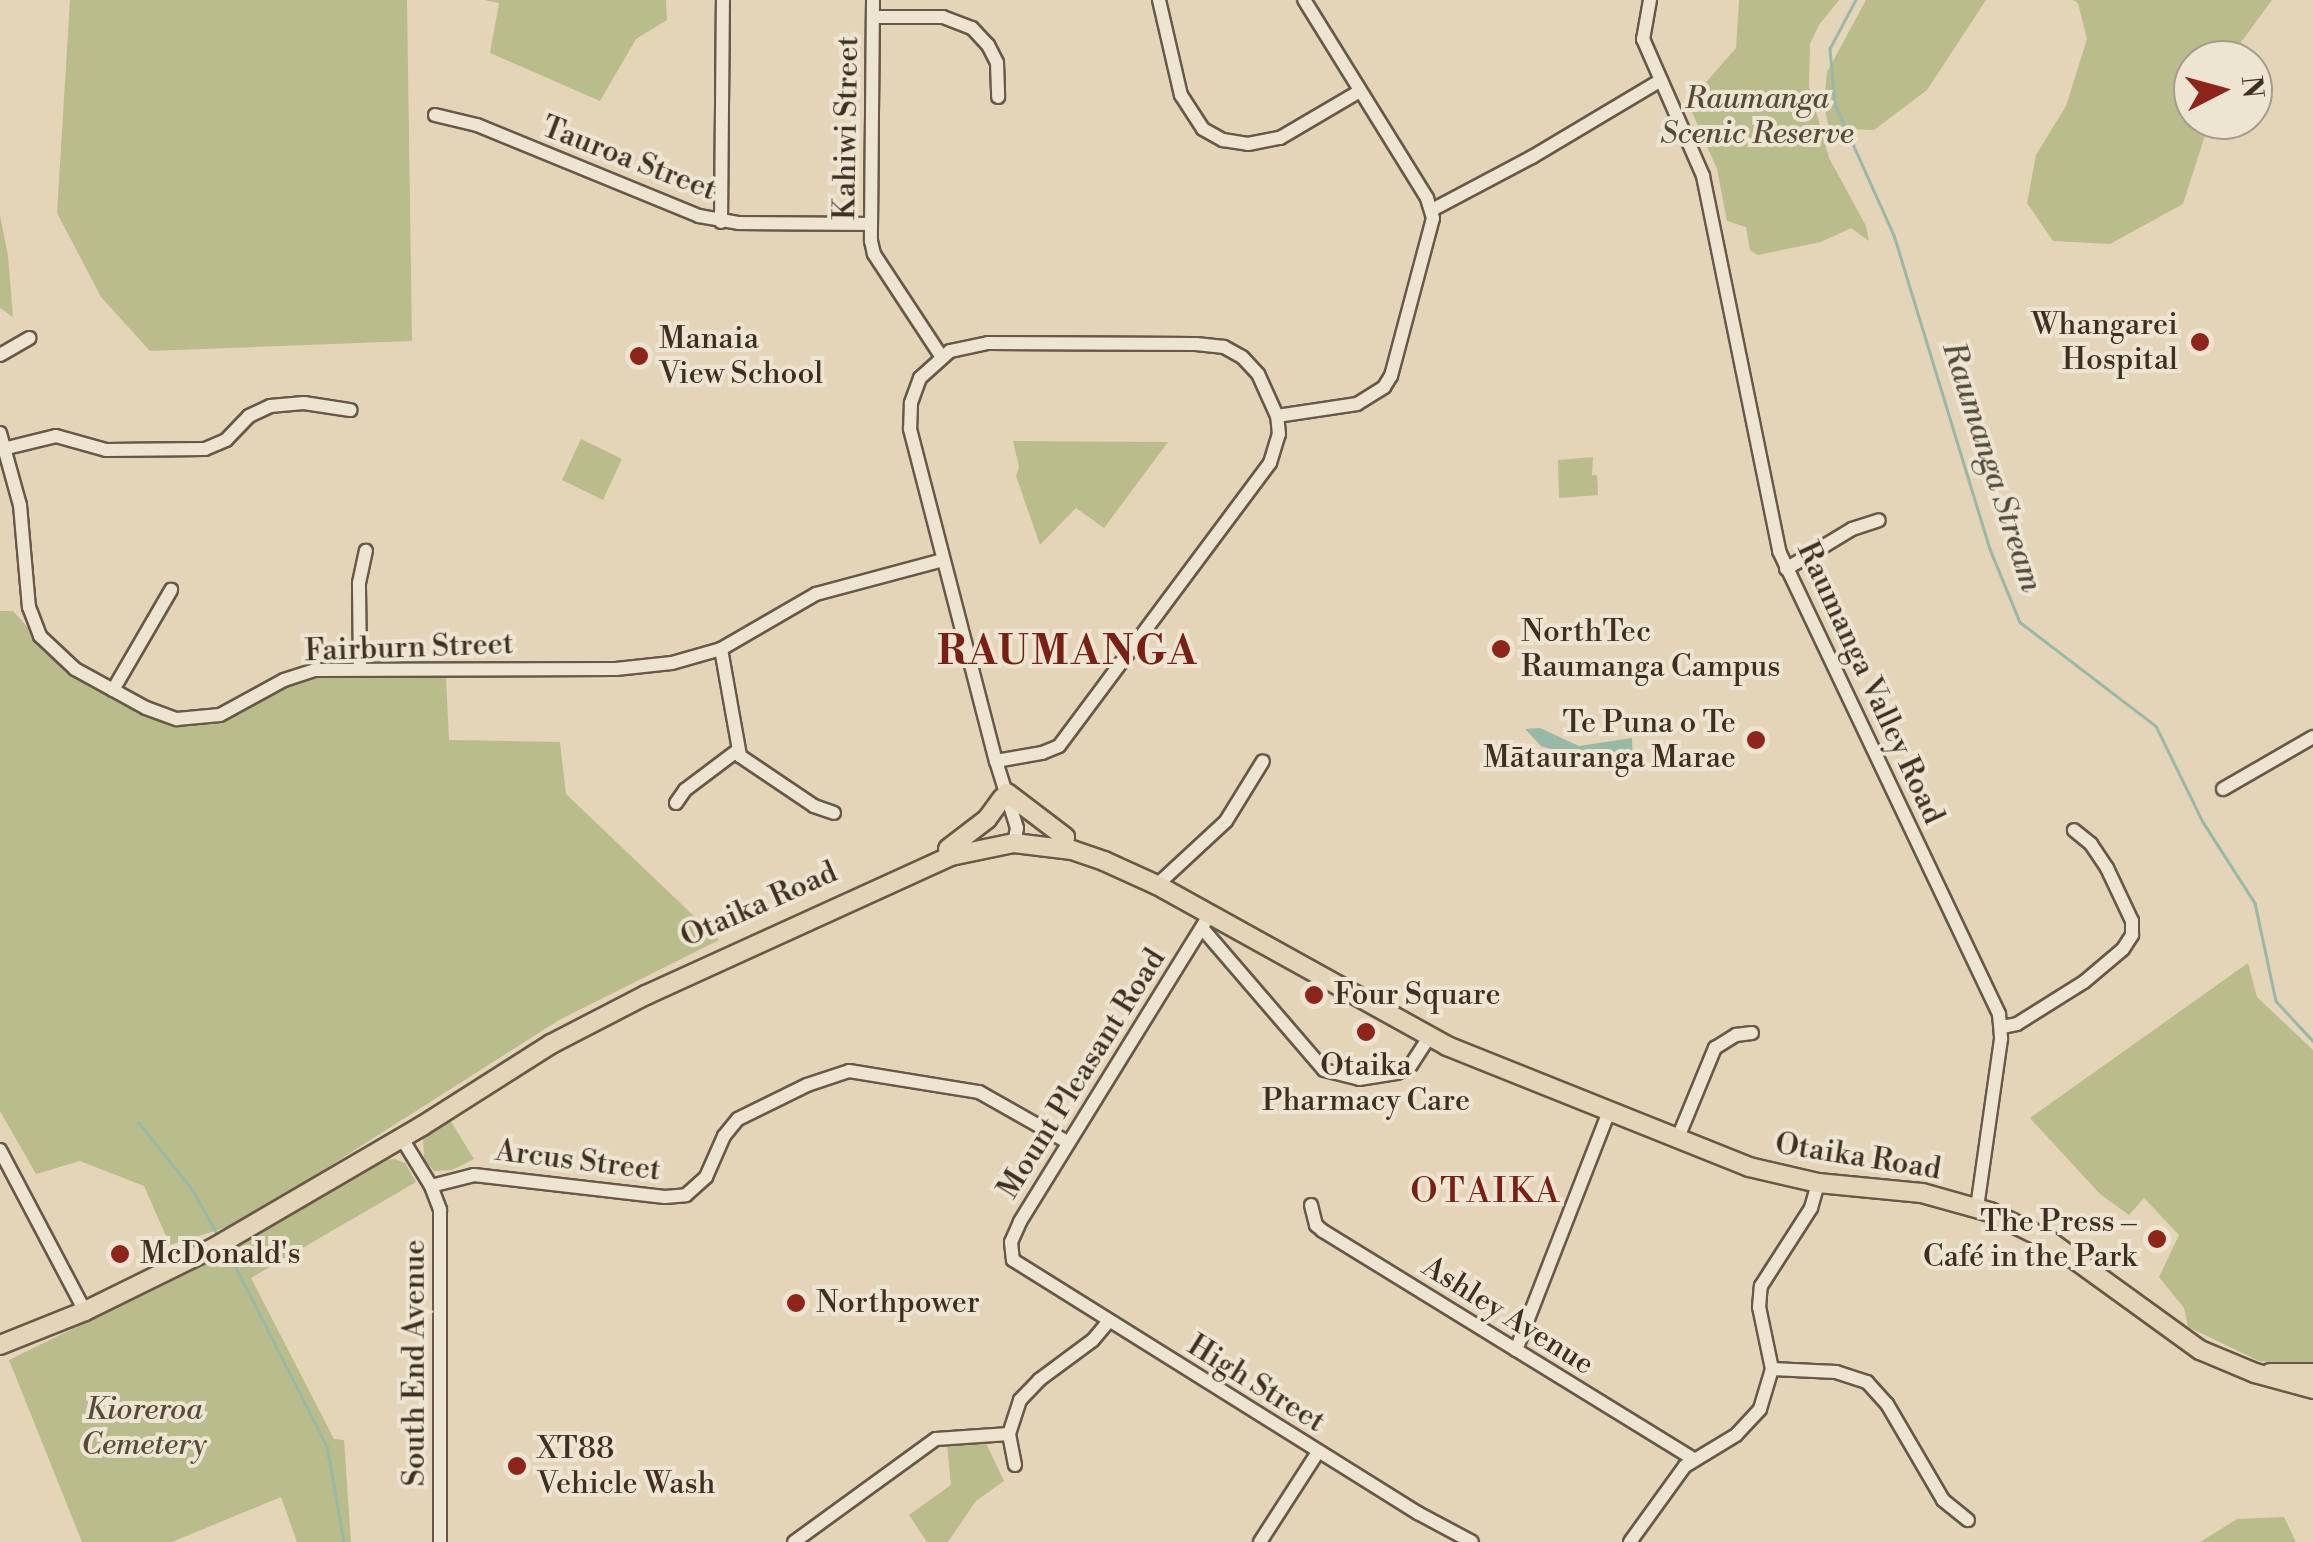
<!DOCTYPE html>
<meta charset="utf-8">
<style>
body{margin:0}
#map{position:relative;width:2313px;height:1542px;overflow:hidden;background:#e4d5b8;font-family:"Libre Bodoni",serif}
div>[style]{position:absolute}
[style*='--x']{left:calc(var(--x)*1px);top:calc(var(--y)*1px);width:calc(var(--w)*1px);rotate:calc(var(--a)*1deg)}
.green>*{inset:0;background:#b9bc8b}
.water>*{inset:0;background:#97b9a8}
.stream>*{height:2.5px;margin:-1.25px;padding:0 1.25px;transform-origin:1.25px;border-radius:1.25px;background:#97b9a8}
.roads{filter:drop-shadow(2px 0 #685848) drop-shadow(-2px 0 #685848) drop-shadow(0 2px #685848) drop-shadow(0 -2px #685848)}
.minor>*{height:12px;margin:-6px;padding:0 6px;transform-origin:6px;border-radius:6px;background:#ede4d1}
.highway>*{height:18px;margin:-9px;padding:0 9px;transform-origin:9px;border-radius:9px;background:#e4d5b8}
.dots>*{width:28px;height:28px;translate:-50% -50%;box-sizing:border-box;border:5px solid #ede4d1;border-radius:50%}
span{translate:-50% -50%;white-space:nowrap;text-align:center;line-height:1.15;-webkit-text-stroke:8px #ede4d1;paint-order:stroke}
.park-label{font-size:30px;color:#574b37;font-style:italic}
.street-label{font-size:30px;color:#3e2f22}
.poi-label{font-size:30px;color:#3e2f22}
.right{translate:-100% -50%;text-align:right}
.left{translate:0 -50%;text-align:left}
.water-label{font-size:32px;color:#504b3d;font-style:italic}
.quarter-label{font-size:35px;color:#7a1f14;letter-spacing:2.5px}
.district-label{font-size:40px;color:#7a1f14;font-weight:700;letter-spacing:2.5px}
.north{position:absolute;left:2173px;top:40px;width:100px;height:100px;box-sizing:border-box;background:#ede4d1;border:2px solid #a79c8b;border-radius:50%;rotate:84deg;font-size:28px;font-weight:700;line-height:40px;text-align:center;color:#3e2f22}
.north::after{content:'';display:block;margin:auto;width:35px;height:45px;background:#8f2418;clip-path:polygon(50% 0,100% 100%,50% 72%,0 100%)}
</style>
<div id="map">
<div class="green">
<i style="clip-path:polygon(70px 0,407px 0,412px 341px,150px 351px,101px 297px,57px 213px)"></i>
<i style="clip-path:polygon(484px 0,666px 0,667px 20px,636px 39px,600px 101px,490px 53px,499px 3px)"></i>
<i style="clip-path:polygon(1739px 0,1839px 0,1819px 25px,1810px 44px,1809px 86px,1829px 158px,1866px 226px,1869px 241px,1851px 228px,1821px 242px,1758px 255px,1750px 250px,1746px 227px,1727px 221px,1717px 169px,1688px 103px,1736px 48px)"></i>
<i style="clip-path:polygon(1866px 0,1986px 0,1927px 90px,1874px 130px,1829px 128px,1824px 106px,1827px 72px)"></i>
<i style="clip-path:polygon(2073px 0,2272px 0,2228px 60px,2193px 60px,2193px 120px,2210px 120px,2183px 204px,2110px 244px,2053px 241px,2027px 203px,2036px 155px,2066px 106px,2087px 39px,2078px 3px)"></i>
<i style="clip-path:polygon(0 215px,8px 256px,13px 317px,0 308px)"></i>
<i style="clip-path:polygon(581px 439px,622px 459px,603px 500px,562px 480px)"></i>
<i style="clip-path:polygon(1013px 441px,1168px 442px,1104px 528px,1076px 508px,1040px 545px,1016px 476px,1019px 467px)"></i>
<i style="clip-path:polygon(1593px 457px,1592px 475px,1597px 475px,1598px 495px,1559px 498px,1558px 460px)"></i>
<i style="clip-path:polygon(0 611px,13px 611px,57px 660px,177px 725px,216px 724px,309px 676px,446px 677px,449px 740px,560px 742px,566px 794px,719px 940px,559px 1020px,240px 1223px,170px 1245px,144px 1186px,80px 1161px,36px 1174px,0 1111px)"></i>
<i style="clip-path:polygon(2248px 963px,2257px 997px,2313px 1050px,2313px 1366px,2259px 1361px,2188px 1327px,2184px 1308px,2159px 1277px,2179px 1235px,2144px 1198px,2129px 1215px,2100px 1194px,2030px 1118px)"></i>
<i style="clip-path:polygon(450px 1120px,474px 1159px,452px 1170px,434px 1171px,424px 1159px,423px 1135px)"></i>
<i style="clip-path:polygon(395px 1159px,405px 1163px,416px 1182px,251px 1278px,334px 1439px,344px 1440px,351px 1542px,297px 1542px,281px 1497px,172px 1542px,82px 1542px,9px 1360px,188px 1272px,383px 1160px)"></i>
<i style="clip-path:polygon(986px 1443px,1004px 1481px,976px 1501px,948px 1542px,927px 1542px,909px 1515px,951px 1485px,947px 1445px)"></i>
<i style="clip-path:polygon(2284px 1517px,2296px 1542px,2200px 1542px,2237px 1519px)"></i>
</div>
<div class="water">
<i style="clip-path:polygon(1540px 728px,1579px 746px,1632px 738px,1633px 762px,1594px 763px,1541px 746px,1525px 729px)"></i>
</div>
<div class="stream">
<i style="--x:1856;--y:0;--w:55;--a:118"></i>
<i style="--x:1830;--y:49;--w:55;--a:84.8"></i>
<i style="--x:1835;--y:104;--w:144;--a:65.8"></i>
<i style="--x:1894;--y:235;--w:328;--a:73"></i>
<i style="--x:1990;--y:549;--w:79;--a:67.7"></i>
<i style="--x:2020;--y:622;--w:171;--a:37.4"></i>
<i style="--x:2156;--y:726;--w:107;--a:63.9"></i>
<i style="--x:2203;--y:822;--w:96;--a:57.3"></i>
<i style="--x:2255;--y:903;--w:100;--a:77.9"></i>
<i style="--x:2276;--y:1001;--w:54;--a:47.2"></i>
<i style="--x:138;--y:1122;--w:86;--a:51.1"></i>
<i style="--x:192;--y:1189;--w:53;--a:60.5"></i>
<i style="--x:227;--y:1250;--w:220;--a:63"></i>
<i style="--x:327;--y:1446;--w:97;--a:80"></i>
</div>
<div class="roads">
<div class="minor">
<i style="--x:873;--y:0;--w:241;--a:90.5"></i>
<i style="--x:871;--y:241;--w:13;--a:77"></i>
<i style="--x:874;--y:254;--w:122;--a:56.7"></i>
<i style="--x:1159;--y:0;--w:98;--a:77"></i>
<i style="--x:1181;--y:95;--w:40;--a:57.1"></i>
<i style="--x:1203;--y:129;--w:23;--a:29"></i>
<i style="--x:1223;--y:140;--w:25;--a:9"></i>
<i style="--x:1248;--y:144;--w:33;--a:-11"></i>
<i style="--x:1280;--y:138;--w:93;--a:-30.4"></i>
<i style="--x:1650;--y:0;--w:40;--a:100"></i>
<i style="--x:1643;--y:39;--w:150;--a:66.3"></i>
<i style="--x:1703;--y:176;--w:383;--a:78.5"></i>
<i style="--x:1779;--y:551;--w:513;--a:64.58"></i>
<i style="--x:1999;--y:1014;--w:25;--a:85"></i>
<i style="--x:2001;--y:1039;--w:170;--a:98.1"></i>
<i style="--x:873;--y:17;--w:70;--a:0"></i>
<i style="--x:943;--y:17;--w:31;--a:21"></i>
<i style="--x:972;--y:28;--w:23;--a:47"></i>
<i style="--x:988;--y:45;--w:20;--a:63"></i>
<i style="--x:997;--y:63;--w:34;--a:88"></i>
<i style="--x:435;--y:115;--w:43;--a:13.4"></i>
<i style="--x:477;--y:125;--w:240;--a:22.3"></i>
<i style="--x:699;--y:216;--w:41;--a:9.9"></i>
<i style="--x:739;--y:223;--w:131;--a:0.4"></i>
<i style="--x:1432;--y:210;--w:113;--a:-27.9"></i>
<i style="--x:1532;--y:157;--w:150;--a:-30.8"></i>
<i style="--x:721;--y:222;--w:222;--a:-89.5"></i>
<i style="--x:0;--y:355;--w:34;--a:-30"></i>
<i style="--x:1277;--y:416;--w:81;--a:-8.5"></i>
<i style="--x:1357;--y:404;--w:32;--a:-32"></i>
<i style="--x:1384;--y:387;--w:13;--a:-58"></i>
<i style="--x:1391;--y:376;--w:163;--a:-75.1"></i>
<i style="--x:1433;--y:218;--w:21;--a:-107"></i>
<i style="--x:1427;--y:198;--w:233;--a:-121.8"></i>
<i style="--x:0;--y:433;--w:75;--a:74.5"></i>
<i style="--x:20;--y:505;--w:102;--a:85"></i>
<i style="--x:29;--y:607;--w:31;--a:69"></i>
<i style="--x:40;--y:636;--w:48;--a:43.3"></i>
<i style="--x:75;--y:669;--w:81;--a:28.8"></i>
<i style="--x:146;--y:708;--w:33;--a:20"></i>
<i style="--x:177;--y:719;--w:43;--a:-5.3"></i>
<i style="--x:220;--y:715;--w:73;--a:-28.7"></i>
<i style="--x:284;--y:680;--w:32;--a:-18"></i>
<i style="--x:314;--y:670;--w:302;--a:-0.2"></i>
<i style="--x:616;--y:669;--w:56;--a:-6.1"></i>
<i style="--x:672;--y:663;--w:51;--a:-15.9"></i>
<i style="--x:721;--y:649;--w:110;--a:-30.1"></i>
<i style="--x:816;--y:594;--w:131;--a:-15"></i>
<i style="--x:7;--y:448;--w:50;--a:-13.8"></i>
<i style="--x:56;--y:436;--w:52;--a:15.6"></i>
<i style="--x:106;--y:450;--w:99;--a:-0.6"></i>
<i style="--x:205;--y:449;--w:23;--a:-23"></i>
<i style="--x:226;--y:440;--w:33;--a:-46"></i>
<i style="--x:249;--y:416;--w:23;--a:-25"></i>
<i style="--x:270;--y:406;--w:34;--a:-5"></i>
<i style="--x:304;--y:403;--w:47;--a:8.7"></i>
<i style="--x:1786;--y:569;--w:77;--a:-31.2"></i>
<i style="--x:1852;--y:529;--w:28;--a:-18"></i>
<i style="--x:721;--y:649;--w:109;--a:79.9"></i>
<i style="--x:740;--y:756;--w:89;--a:34"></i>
<i style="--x:814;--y:806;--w:21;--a:19"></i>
<i style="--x:360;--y:669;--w:86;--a:-90.7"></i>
<i style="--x:359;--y:583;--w:33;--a:-78"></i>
<i style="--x:113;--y:690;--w:116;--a:-59.9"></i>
<i style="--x:996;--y:761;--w:47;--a:-9.9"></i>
<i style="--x:1042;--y:753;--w:18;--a:-22"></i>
<i style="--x:1059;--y:746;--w:353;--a:-53.3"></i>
<i style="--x:1270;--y:463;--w:30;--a:-73"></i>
<i style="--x:1279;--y:434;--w:18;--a:-96"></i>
<i style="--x:1277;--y:416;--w:46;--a:-114.3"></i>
<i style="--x:1258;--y:374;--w:23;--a:-133"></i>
<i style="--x:1242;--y:357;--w:21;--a:-151"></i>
<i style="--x:1224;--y:347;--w:28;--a:-174"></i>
<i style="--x:1196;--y:344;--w:208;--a:-179.7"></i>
<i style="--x:988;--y:343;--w:39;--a:168"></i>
<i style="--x:950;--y:351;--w:40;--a:138"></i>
<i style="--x:920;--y:378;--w:27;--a:110"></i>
<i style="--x:911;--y:403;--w:26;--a:92"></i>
<i style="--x:910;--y:429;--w:343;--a:75.5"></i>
<i style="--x:996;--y:761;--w:70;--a:72.6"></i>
<i style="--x:1017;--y:828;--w:15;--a:101"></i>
<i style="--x:2223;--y:789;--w:104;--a:-30"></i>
<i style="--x:676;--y:803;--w:16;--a:-55"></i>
<i style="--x:685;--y:790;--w:66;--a:-37"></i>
<i style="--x:1157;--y:885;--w:94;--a:-42.8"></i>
<i style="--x:1226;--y:821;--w:70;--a:-58.3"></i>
<i style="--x:1210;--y:914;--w:362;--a:121.7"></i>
<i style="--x:1020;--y:1222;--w:22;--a:114"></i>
<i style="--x:1011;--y:1242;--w:18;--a:84"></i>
<i style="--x:1013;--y:1260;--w:478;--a:32"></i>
<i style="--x:1418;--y:1513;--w:61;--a:28.2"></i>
<i style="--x:1202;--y:928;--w:187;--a:49.3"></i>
<i style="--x:1324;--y:1070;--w:36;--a:14"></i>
<i style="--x:1359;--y:1079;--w:38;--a:-9"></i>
<i style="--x:1397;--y:1073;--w:16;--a:-30"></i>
<i style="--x:1411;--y:1065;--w:33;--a:-57"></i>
<i style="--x:2002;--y:1027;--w:15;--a:-11"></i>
<i style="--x:2017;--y:1024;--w:79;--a:-32.1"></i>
<i style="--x:2084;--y:982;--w:51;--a:-40.2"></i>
<i style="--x:2123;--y:949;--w:17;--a:-57"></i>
<i style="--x:2132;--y:935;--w:14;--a:-90"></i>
<i style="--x:2132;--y:921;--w:59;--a:-115.3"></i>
<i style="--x:2107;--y:868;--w:29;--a:-124"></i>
<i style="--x:2091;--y:844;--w:22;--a:-141"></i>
<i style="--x:401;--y:1137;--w:57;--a:58.5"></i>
<i style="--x:431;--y:1186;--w:26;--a:69"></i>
<i style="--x:440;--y:1210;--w:332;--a:90"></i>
<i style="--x:1677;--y:1140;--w:100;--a:-67.6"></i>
<i style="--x:1715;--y:1048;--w:25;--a:-32"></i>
<i style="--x:1736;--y:1035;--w:16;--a:-7"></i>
<i style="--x:0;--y:1150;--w:182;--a:62.2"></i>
<i style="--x:431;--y:1186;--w:44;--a:-14.3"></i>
<i style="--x:474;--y:1175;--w:192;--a:6.6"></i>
<i style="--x:665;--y:1197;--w:21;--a:-5"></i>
<i style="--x:686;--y:1195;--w:27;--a:-42"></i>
<i style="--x:706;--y:1177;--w:45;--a:-66.3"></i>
<i style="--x:724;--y:1136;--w:22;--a:-51"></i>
<i style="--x:738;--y:1119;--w:77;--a:-26.2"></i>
<i style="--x:807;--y:1085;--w:44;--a:-18.4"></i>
<i style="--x:849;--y:1071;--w:132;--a:9.2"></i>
<i style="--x:979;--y:1092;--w:103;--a:29.5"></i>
<i style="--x:1311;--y:1205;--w:21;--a:76"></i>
<i style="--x:1316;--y:1225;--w:9;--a:41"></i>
<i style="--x:1323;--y:1231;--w:435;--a:31.6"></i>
<i style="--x:1516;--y:1350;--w:256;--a:-68.7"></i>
<i style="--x:1772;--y:1369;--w:64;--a:2.7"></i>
<i style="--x:1836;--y:1372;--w:33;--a:18"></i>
<i style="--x:1867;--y:1382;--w:30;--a:48"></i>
<i style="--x:1887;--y:1404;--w:111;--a:59.7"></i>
<i style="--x:1943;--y:1500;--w:32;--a:39"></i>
<i style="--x:1015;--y:1465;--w:32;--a:-101"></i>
<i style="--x:1009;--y:1434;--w:36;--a:-72"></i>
<i style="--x:1020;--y:1400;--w:28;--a:-46"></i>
<i style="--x:1039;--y:1380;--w:67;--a:-36.5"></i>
<i style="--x:1093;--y:1340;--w:23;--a:-50"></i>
<i style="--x:794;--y:1542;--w:175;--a:-36"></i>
<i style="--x:936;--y:1439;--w:73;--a:-3.9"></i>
<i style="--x:1260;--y:1542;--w:107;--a:-57.2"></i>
<i style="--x:1630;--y:1542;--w:94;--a:-54.1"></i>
<i style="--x:1685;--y:1466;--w:60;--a:-31.3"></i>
<i style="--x:1736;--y:1435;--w:35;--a:-47"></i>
<i style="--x:1760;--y:1409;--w:42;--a:-73.3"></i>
<i style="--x:1772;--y:1369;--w:63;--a:-101.8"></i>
<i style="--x:1759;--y:1307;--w:21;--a:-85"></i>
<i style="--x:1761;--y:1286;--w:93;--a:-57.3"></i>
<i style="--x:1811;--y:1208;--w:26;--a:-74"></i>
</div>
<div class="highway">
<i style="--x:1007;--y:793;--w:73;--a:37.2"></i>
<i style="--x:948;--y:849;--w:49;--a:-37.6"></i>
<i style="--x:987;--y:819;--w:26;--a:-54"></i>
<i style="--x:0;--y:1345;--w:92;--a:-21.8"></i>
<i style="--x:85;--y:1311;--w:145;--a:-26.2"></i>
<i style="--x:215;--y:1247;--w:240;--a:-30.3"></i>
<i style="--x:422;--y:1126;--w:153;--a:-32.4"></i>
<i style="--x:551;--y:1044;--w:107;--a:-27.3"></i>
<i style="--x:646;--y:995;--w:335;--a:-24.5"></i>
<i style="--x:951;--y:856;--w:64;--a:-11.7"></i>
<i style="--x:1014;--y:843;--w:58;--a:6.9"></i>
<i style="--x:1072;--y:850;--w:34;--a:19"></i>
<i style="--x:1104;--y:861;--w:58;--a:24.4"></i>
<i style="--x:1157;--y:885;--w:332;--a:29"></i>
<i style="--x:1447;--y:1046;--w:325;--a:21.8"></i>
<i style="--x:1749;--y:1167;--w:71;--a:13.1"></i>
<i style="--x:1818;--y:1183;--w:104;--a:5.5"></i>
<i style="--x:1922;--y:1193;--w:71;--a:15.6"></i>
<i style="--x:1990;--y:1212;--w:64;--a:25.8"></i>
<i style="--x:2048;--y:1240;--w:188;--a:35.9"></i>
<i style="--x:2200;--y:1350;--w:60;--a:22.7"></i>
<i style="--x:2255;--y:1373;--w:60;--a:15.4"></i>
<i style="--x:2270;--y:1373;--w:43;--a:0"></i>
</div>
</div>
<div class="dots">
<i style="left:2200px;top:342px;background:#8f2418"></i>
<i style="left:639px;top:356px;background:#8f2418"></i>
<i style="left:1501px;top:649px;background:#8f2418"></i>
<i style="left:1756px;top:740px;background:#8f2418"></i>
<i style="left:1314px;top:995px;background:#8f2418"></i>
<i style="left:1366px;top:1032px;background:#8f2418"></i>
<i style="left:2157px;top:1239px;background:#8f2418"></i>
<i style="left:120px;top:1254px;background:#8f2418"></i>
<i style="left:796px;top:1303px;background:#8f2418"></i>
<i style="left:517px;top:1466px;background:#8f2418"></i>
</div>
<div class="park-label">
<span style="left:1757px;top:116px">Raumanga<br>Scenic Reserve</span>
<span style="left:144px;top:1427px">Kioreroa<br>Cemetery</span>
</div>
<div class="street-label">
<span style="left:847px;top:128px;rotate:-89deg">Kahiwi Street</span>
<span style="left:629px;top:159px;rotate:21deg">Tauroa Street</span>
<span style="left:409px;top:648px;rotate:-2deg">Fairburn Street</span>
<span style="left:1870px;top:683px;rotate:65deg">Raumanga Valley Road</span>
<span style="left:759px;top:905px;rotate:-24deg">Otaika Road</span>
<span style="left:1082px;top:1074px;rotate:-58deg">Mount Pleasant Road</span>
<span style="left:1858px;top:1157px;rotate:9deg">Otaika Road</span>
<span style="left:578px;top:1161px;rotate:7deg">Arcus Street</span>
<span style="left:1508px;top:1316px;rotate:32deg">Ashley Avenue</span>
<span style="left:415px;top:1363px;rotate:-90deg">South End Avenue</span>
<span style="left:1256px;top:1384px;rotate:32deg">High Street</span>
</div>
<div class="poi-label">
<span class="right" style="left:2178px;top:342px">Whangarei<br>Hospital</span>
<span class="left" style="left:659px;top:356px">Manaia<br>View School</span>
<span class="left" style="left:1521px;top:649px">NorthTec<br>Raumanga Campus</span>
<span class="right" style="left:1736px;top:740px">Te Puna o Te<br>Mātauranga Marae</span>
<span class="left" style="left:1334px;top:995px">Four Square</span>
<span style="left:1366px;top:1083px">Otaika<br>Pharmacy Care</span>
<span class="right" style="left:2137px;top:1239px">The Press –<br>Café in the Park</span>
<span class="left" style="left:140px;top:1254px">McDonald's</span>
<span class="left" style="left:816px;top:1303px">Northpower</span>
<span class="left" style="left:537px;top:1466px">XT88<br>Vehicle Wash</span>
</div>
<div class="water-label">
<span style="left:1992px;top:467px;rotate:72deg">Raumanga Stream</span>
</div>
<div class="quarter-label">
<span style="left:1486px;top:1192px">OTAIKA</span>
</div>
<div class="district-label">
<span style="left:1068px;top:652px">RAUMANGA</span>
</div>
<div class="north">N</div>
</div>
